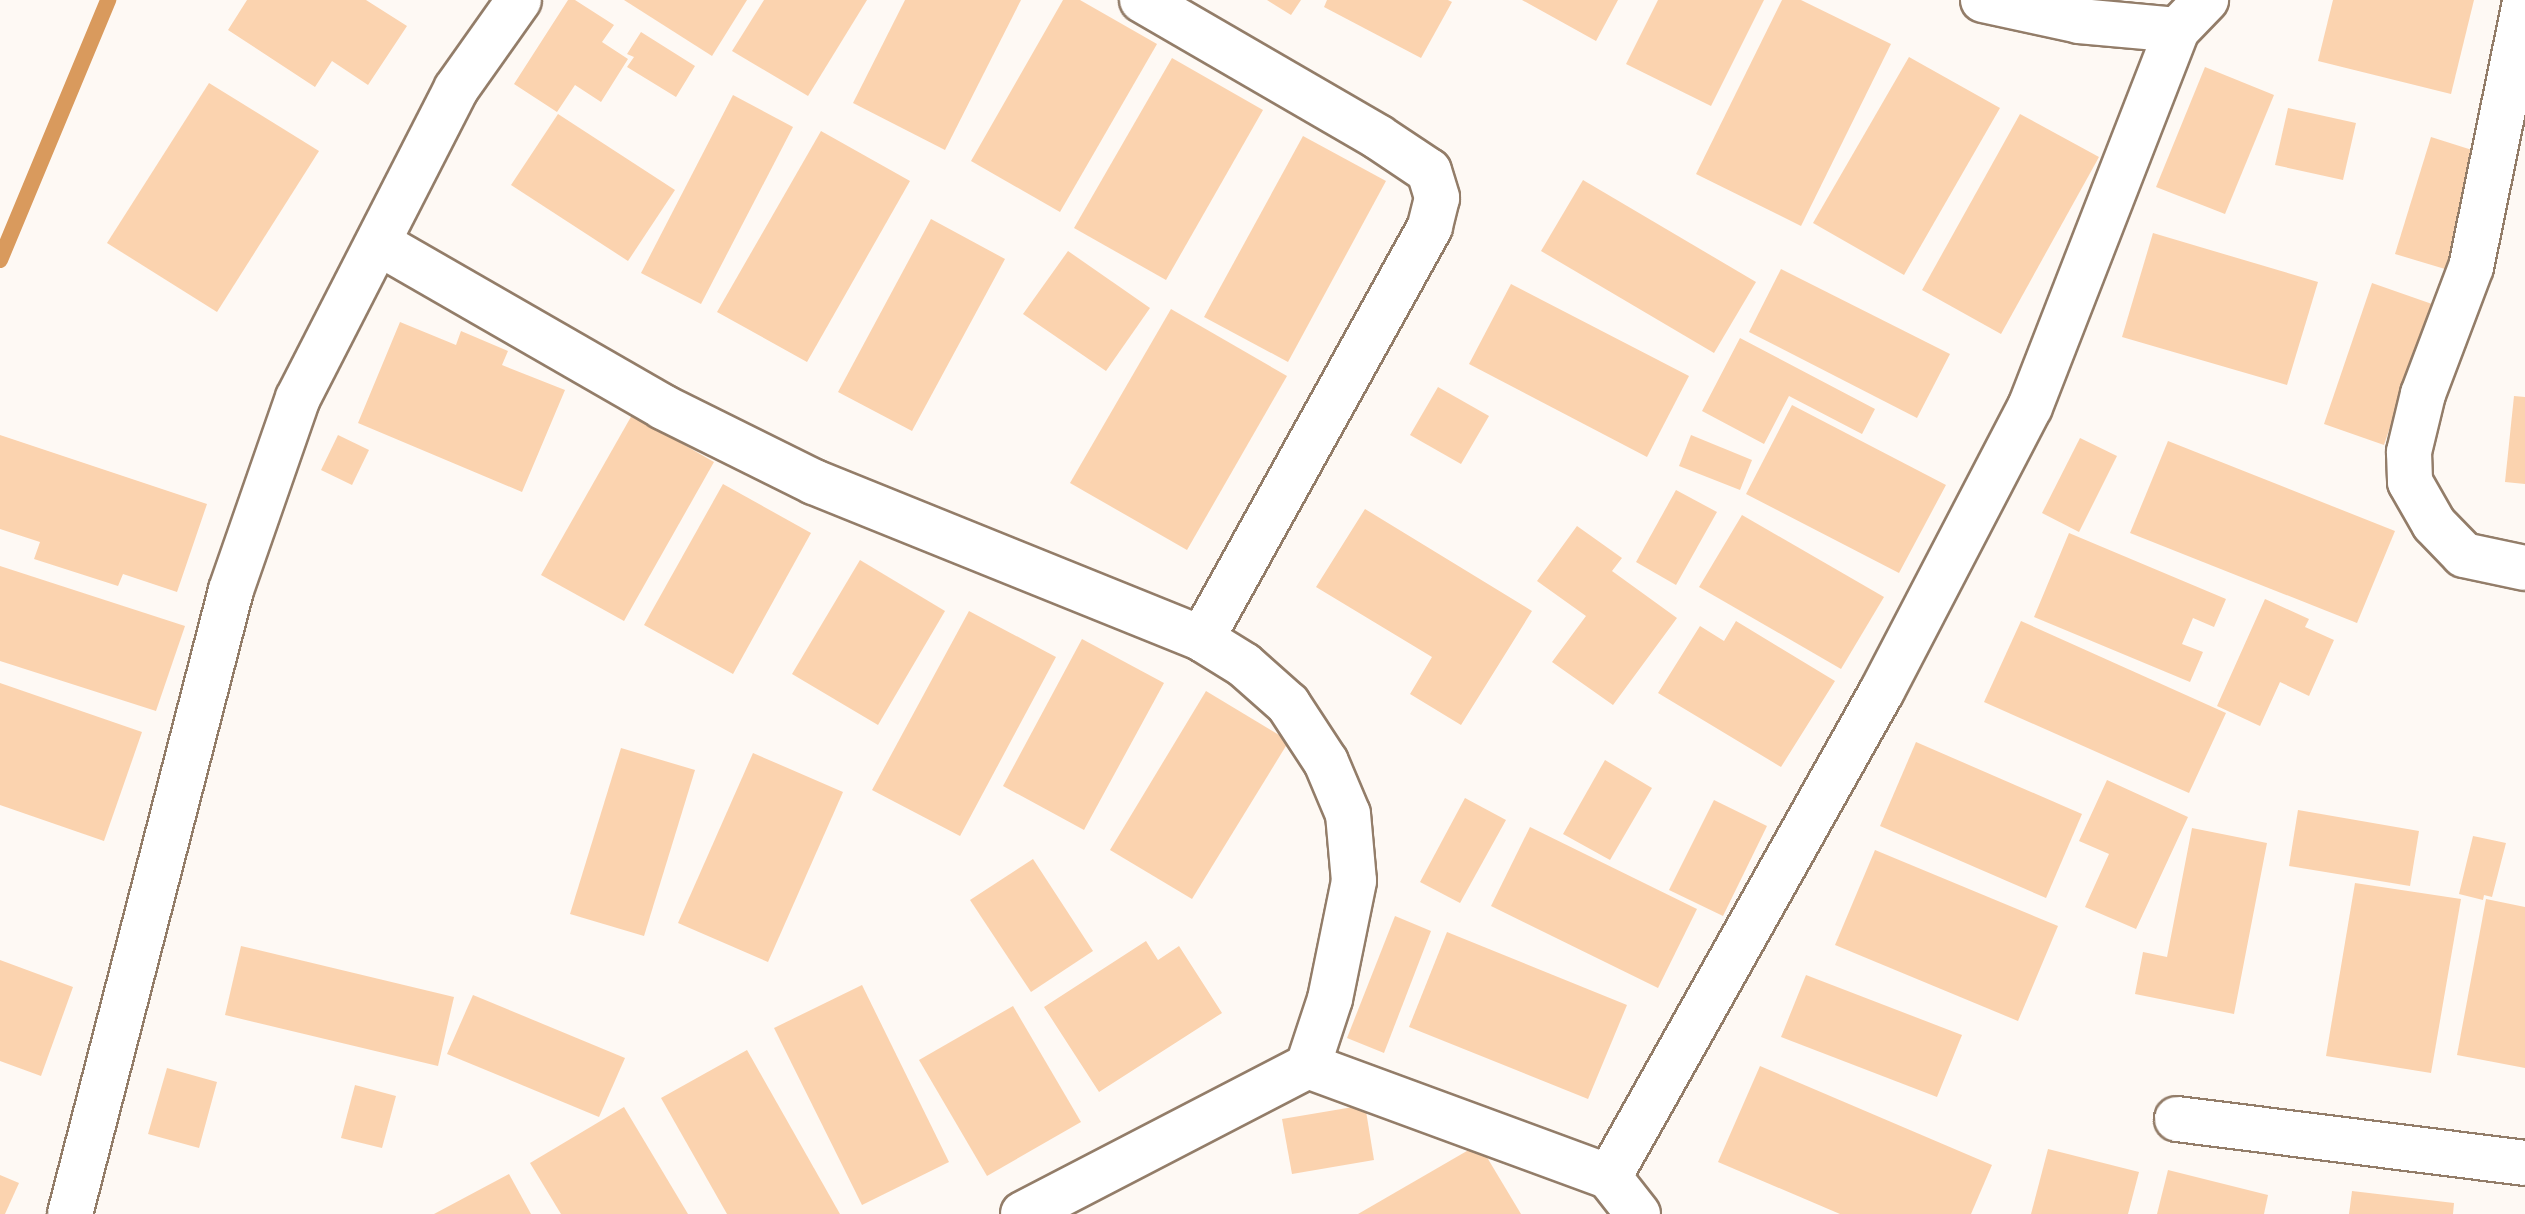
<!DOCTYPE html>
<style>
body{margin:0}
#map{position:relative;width:2525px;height:1214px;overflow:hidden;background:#fef9f4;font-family:Montserrat,sans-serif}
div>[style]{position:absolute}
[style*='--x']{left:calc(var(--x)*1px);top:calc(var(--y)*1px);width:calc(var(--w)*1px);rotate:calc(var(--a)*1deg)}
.stream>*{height:16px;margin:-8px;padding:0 8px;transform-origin:8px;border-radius:8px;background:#d99a5d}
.building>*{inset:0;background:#fbd3af}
.roads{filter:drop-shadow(2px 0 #937d69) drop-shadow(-2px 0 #937d69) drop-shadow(0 2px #937d69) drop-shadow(0 -2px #937d69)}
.minor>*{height:44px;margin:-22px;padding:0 22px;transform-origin:22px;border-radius:22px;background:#fff}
span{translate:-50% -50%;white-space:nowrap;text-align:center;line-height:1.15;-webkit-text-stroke:6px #fff;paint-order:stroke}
</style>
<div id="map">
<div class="stream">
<i style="--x:0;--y:260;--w:282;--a:-67.4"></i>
</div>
<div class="building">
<i style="clip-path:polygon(247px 0,366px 0,407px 26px,368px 85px,332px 61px,315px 87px,228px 30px)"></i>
<i style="clip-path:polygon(568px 0,575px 0,614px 25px,602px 42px,628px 59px,601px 102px,575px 85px,557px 112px,514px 84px)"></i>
<i style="clip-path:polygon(624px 0,747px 0,712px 56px)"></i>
<i style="clip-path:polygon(764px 0,867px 0,808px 96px,732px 51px)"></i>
<i style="clip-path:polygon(905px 0,1021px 0,945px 150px,853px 103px)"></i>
<i style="clip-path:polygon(1063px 0,1080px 0,1157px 44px,1060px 212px,971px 161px)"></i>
<i style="clip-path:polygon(1267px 0,1301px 0,1291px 15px)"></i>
<i style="clip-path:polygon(1327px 0,1448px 0,1452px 2px,1421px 58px,1324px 7px)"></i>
<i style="clip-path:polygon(1522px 0,1618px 0,1596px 41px)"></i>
<i style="clip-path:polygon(1658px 0,1764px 0,1711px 106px,1626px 64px)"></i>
<i style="clip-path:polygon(1782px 0,1801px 0,1891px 44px,1801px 226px,1696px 174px)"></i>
<i style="clip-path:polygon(2333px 0,2474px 0,2451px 94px,2318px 61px)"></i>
<i style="clip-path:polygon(641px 32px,695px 66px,676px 97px,627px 67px,634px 57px,627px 54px)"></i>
<i style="clip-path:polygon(1909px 57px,2000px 108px,1904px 275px,1813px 223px)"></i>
<i style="clip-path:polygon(1172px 58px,1263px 110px,1166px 280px,1074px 228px)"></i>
<i style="clip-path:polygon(2205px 67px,2274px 95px,2225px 214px,2156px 187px)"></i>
<i style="clip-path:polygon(209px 83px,319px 151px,217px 312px,107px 243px)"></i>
<i style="clip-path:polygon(733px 95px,793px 127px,701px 304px,641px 273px)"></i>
<i style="clip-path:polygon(2288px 108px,2356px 123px,2343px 180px,2275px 165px)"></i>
<i style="clip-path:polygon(558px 114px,675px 190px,628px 261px,511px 185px)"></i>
<i style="clip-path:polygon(2020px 114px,2099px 157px,2001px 334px,1922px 290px)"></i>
<i style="clip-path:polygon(821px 131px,910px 181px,807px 362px,717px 312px)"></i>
<i style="clip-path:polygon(1303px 136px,1386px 181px,1288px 362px,1204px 317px)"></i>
<i style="clip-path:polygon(2431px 137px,2491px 156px,2455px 272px,2395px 254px)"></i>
<i style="clip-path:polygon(1583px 180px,1756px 282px,1714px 353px,1541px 251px)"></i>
<i style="clip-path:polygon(931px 219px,1005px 259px,912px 431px,838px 392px)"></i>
<i style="clip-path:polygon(2153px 233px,2318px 282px,2287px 385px,2122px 337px)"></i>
<i style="clip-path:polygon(1068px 251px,1150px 308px,1106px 371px,1023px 314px)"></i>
<i style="clip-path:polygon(1781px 269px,1950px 354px,1917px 418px,1749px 332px)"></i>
<i style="clip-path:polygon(2372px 283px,2432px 304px,2384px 445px,2324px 424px)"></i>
<i style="clip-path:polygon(1511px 284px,1689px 376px,1647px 457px,1469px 364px)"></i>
<i style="clip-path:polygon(1171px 309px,1287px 376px,1187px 550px,1070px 483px)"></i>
<i style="clip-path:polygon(400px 322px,456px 345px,461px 331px,508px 351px,502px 365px,565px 390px,522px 492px,358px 423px)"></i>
<i style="clip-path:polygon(1740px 338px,1875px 409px,1862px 434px,1789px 396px,1764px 444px,1702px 411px)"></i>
<i style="clip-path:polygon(1438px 387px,1489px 416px,1461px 464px,1410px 435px)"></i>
<i style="clip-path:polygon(2514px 396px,2525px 397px,2525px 484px,2505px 482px)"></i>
<i style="clip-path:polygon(1792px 405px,1946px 485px,1899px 573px,1746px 494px)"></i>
<i style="clip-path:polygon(632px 415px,714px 462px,624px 621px,541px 575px)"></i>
<i style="clip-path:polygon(0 435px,207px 504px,177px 592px,123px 574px,118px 586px,34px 559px,40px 542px,0 529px)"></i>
<i style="clip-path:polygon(338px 435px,369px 450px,352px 485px,321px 470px)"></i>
<i style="clip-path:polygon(1691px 435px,1752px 460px,1740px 490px,1679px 466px)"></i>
<i style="clip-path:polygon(2080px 438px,2117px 456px,2079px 532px,2042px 513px)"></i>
<i style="clip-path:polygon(2168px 441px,2395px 531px,2357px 623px,2130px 533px)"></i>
<i style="clip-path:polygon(723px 484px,811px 533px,733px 674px,644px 625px)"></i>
<i style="clip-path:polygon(1676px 490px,1717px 512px,1676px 585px,1636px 562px)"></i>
<i style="clip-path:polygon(1365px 509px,1532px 611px,1461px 725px,1410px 694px,1432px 657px,1316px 587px)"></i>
<i style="clip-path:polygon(1742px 515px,1884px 597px,1841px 669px,1699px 587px)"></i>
<i style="clip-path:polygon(1577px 526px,1622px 558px,1612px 571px,1677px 618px,1613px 705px,1552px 662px,1586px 616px,1537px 581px)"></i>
<i style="clip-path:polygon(2069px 533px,2226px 599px,2214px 627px,2193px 618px,2182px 644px,2203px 652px,2190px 682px,2034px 617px)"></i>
<i style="clip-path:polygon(860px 560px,945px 611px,878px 725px,792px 674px)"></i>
<i style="clip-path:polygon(0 566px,185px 626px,156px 711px,0 661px)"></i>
<i style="clip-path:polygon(2265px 599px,2309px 619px,2305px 627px,2334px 640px,2309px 696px,2280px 682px,2260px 726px,2217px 706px)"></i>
<i style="clip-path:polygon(969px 611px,1056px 657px,960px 836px,872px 790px)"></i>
<i style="clip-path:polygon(1736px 621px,1835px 681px,1781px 767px,1658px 693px,1700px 626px,1724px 641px)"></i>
<i style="clip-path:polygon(2021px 621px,2226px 713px,2189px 793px,1984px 702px)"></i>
<i style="clip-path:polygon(1082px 639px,1164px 683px,1084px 830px,1003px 786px)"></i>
<i style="clip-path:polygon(0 683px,142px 732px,104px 841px,0 805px)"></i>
<i style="clip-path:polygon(1206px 691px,1289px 741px,1192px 899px,1110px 850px)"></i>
<i style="clip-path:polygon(1916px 742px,2082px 814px,2046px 898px,1880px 826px)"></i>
<i style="clip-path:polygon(621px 748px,695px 770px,644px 936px,570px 914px)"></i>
<i style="clip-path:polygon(753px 753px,843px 792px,768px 962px,678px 923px)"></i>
<i style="clip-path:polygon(1605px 760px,1652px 788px,1610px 860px,1563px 834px)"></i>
<i style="clip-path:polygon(2107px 780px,2188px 817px,2136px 929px,2085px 907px,2109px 854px,2079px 841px)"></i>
<i style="clip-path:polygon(1465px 798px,1506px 820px,1460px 903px,1420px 882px)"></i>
<i style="clip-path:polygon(1714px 800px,1767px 826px,1723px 916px,1669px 890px)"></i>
<i style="clip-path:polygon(2298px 810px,2419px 831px,2410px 886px,2289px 866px)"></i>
<i style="clip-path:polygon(1530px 827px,1697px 909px,1658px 988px,1491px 906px)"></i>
<i style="clip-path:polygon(2192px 828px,2267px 843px,2234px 1014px,2135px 994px,2143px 952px,2167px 957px)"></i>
<i style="clip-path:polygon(2473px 836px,2506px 843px,2492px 897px,2484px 895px,2483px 900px,2459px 894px)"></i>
<i style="clip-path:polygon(1875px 850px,2058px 926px,2018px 1021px,1835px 945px)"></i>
<i style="clip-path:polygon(1033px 859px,1093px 951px,1031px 992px,970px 900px)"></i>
<i style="clip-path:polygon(2355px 883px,2461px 899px,2431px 1073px,2326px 1056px)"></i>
<i style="clip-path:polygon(2486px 899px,2525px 907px,2525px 1068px,2457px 1055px)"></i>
<i style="clip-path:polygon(1395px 916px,1431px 931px,1384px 1053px,1347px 1038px)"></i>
<i style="clip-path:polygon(1447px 932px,1627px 1005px,1588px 1099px,1409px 1027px)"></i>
<i style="clip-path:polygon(1146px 941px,1158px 960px,1179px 946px,1222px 1013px,1099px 1092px,1044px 1007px)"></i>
<i style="clip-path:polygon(241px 946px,454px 997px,438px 1066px,225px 1015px)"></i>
<i style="clip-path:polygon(0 960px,73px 987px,41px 1076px,0 1061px)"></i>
<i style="clip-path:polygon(1806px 975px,1962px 1035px,1937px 1097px,1781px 1037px)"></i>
<i style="clip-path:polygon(862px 985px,949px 1162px,862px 1205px,774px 1028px)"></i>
<i style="clip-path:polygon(473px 995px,625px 1058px,599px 1117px,447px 1054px)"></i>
<i style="clip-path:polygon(1013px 1006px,1081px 1122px,987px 1176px,919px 1060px)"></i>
<i style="clip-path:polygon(747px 1050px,840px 1214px,727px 1214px,661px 1098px)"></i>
<i style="clip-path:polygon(1760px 1066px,1992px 1165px,1971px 1214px,1840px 1214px,1718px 1162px)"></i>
<i style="clip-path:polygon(167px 1068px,217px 1082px,199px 1148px,148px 1134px)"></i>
<i style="clip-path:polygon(355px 1085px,396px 1096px,382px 1148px,341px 1138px)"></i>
<i style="clip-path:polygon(1365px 1105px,1374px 1160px,1292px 1174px,1282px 1119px)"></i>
<i style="clip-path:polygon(624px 1107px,688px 1214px,561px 1214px,530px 1163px)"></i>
<i style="clip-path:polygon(1479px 1144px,1521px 1214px,1358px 1214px)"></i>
<i style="clip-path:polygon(2048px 1149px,2139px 1172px,2128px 1214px,2031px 1214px)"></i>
<i style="clip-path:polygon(2168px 1170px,2268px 1195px,2264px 1214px,2157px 1214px)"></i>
<i style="clip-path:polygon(509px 1174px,531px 1214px,434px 1214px)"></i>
<i style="clip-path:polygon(0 1175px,19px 1183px,5px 1214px,0 1214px)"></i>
<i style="clip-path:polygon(2352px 1191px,2454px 1203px,2453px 1214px,2349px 1214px)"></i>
</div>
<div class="roads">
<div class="minor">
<i style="--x:1142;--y:0;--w:273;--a:30.1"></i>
<i style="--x:1378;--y:137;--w:61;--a:33.7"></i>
<i style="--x:1429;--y:171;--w:28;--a:73"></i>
<i style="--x:1437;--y:198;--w:30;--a:104"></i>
<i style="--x:1430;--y:227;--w:471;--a:119"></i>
<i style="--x:1983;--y:0;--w:98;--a:12.3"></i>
<i style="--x:2079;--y:21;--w:98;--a:5.2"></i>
<i style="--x:2177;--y:30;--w:42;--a:-46"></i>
<i style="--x:2525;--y:2;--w:270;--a:101.5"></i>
<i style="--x:2471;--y:267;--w:136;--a:110.7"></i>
<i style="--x:2423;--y:394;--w:60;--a:103.6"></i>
<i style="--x:2409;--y:452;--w:30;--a:88"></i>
<i style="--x:2410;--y:482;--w:48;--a:60.3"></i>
<i style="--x:2434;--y:524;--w:43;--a:45.9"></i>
<i style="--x:2464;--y:555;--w:62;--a:12"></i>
<i style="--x:380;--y:244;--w:327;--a:29.9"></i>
<i style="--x:663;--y:407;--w:169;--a:26.4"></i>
<i style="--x:814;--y:482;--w:419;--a:22"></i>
<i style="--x:1202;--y:639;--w:49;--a:31.8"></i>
<i style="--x:1244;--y:665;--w:59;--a:41.6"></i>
<i style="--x:1288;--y:704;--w:69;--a:56.8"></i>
<i style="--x:1326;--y:762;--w:56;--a:67.1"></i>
<i style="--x:1348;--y:814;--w:67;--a:84.9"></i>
<i style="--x:1354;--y:881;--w:120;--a:101.5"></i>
<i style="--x:1330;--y:999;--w:71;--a:108.2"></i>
<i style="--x:1308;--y:1066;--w:321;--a:152.6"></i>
<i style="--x:1308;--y:1066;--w:321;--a:20.2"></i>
<i style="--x:1609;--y:1177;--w:47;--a:51.9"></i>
<i style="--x:2177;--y:1119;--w:351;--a:7.2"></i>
<i style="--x:1609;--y:1177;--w:557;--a:-60.68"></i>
<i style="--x:1882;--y:691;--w:320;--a:-62.5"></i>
<i style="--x:2030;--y:407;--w:405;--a:-68.7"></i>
<i style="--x:70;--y:1214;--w:644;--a:-75.53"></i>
<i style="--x:231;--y:590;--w:203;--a:-70.8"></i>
<i style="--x:298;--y:398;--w:347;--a:-62.9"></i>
<i style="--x:456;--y:89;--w:109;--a:-54.7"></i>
</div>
</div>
</div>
